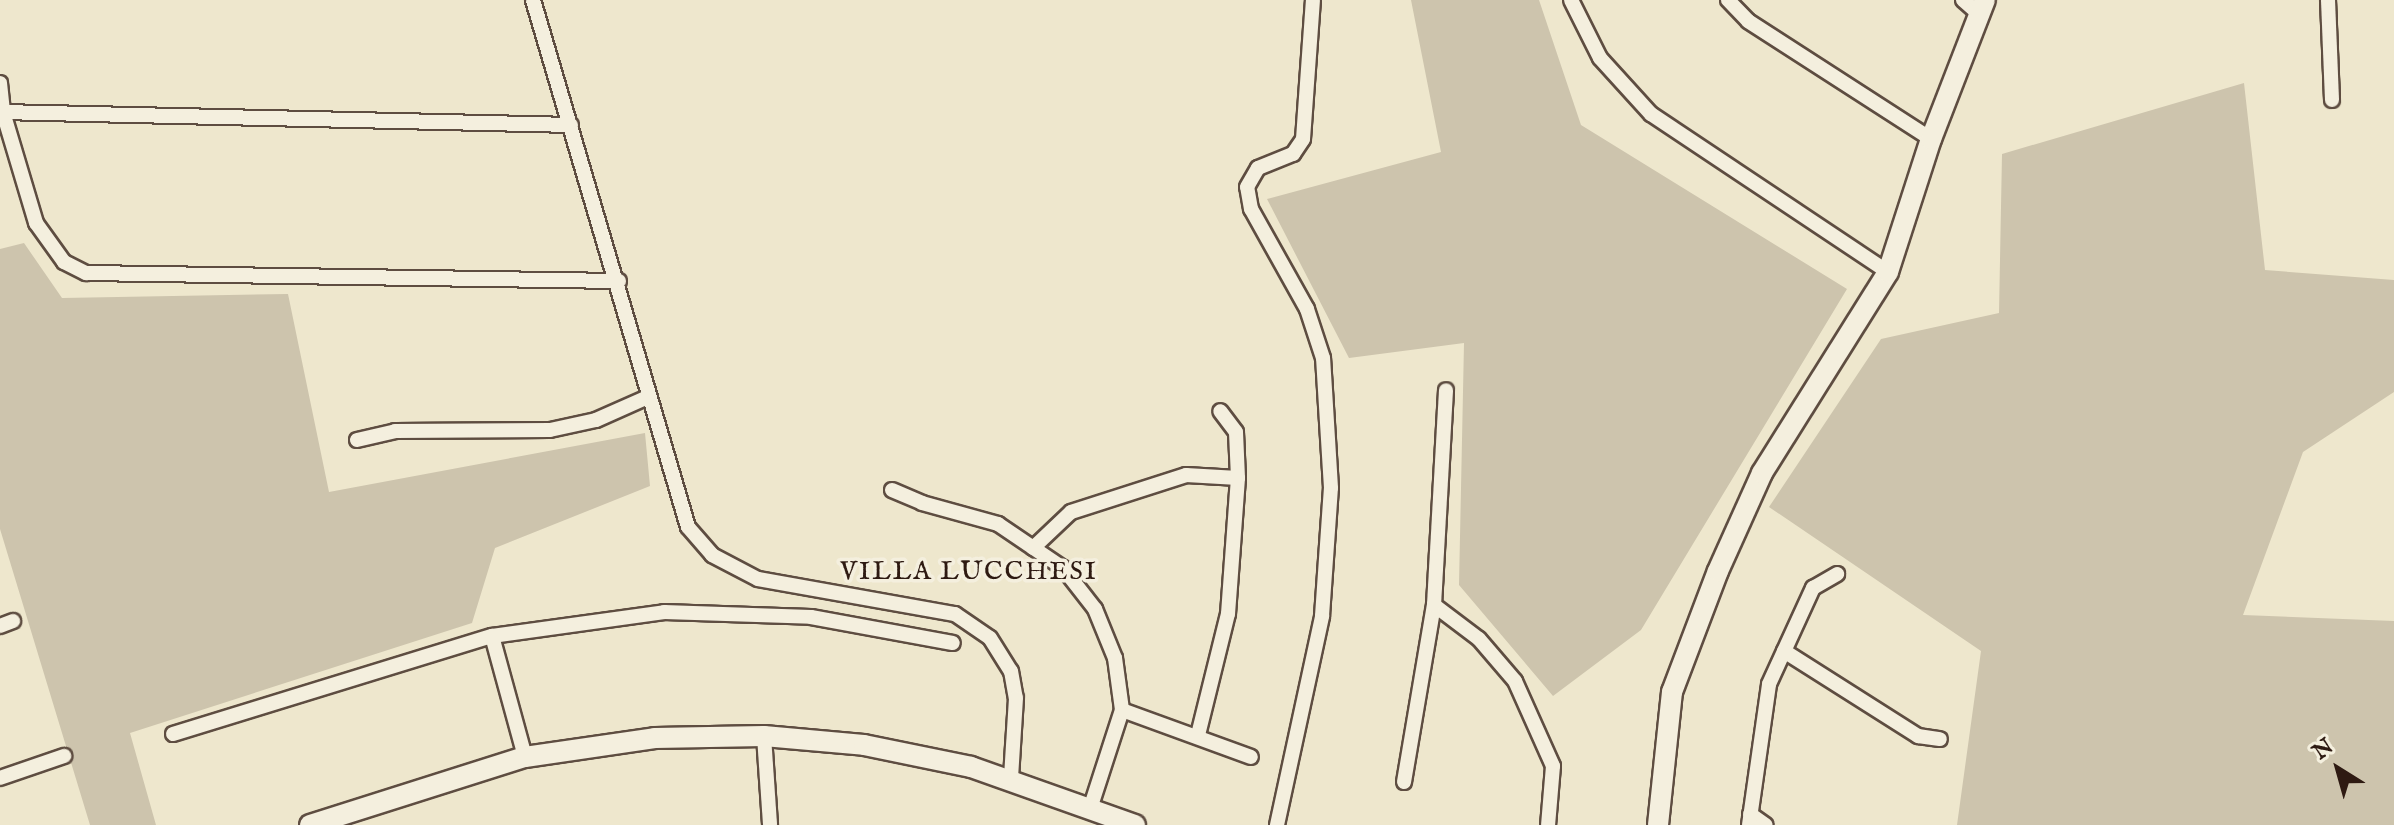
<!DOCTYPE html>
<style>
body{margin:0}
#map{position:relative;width:2394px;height:825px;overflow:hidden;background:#eee7cd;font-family:"IM FELL English",serif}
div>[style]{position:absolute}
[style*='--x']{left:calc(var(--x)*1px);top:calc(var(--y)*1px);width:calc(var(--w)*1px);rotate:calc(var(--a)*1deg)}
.green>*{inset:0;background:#cdc4ad}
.roads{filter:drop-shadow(2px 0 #5e4d41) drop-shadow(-2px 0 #5e4d41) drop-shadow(0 2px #5e4d41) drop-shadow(0 -2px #5e4d41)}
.street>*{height:14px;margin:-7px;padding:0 7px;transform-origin:7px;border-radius:7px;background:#f4efde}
.secondary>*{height:20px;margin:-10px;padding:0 10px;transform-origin:10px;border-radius:10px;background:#f4efde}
span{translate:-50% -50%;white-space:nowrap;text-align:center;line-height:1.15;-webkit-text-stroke:7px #f4efde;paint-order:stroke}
.neighbourhood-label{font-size:26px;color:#2e1a12;letter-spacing:2px}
.north{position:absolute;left:2298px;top:729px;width:80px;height:80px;-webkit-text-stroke:6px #f4efde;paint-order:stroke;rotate:323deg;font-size:22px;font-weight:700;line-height:32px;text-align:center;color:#2e1a12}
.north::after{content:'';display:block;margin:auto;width:28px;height:36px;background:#2e1a12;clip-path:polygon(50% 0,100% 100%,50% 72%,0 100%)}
</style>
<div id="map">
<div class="green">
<i style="clip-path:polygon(1411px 0,1539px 0,1581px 125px,1847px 289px,1641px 630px,1553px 696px,1459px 585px,1464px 343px,1349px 358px,1267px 199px,1441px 152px)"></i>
<i style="clip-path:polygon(2244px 83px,2265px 270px,2394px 280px,2394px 392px,2303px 452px,2243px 615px,2394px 621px,2394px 825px,1957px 825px,1981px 651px,1769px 507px,1881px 339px,1999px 313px,2002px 154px)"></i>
<i style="clip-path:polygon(24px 243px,62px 298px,288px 294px,329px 492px,645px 433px,650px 486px,495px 548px,472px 623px,130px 733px,156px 825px,90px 825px,0 529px,0 249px)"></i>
</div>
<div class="roads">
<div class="street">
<i style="--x:533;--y:0;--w:549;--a:73.61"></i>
<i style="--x:688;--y:527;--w:37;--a:49"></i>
<i style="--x:712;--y:555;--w:52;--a:27.6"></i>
<i style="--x:758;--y:579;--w:200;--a:10.1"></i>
<i style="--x:955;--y:614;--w:42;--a:34.4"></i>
<i style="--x:990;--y:638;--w:39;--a:58"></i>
<i style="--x:1011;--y:671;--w:27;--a:80"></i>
<i style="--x:1016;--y:698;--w:80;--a:93.6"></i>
<i style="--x:1571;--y:0;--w:65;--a:63.4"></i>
<i style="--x:1600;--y:58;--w:76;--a:47.7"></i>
<i style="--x:1651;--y:114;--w:285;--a:33.7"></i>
<i style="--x:1728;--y:0;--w:29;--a:46"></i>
<i style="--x:1748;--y:21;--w:218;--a:32.8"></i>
<i style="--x:1963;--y:0;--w:20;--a:41"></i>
<i style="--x:2328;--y:0;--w:100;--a:87.7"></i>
<i style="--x:0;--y:83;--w:29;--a:84"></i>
<i style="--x:3;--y:112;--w:116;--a:73.4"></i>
<i style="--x:36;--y:223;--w:48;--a:54.3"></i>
<i style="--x:64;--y:262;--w:25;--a:27"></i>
<i style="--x:86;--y:273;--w:533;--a:0.86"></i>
<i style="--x:0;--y:112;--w:571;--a:1.3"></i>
<i style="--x:357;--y:440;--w:39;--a:-13"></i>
<i style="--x:395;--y:431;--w:155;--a:-0.4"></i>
<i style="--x:550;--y:430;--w:47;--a:-12.3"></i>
<i style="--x:596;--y:420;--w:57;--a:-23.9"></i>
<i style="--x:892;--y:490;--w:33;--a:23"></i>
<i style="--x:922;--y:503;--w:79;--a:15.4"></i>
<i style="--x:998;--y:524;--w:78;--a:34.1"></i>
<i style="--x:1063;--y:568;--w:52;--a:52"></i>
<i style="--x:1095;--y:609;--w:53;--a:67.8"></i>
<i style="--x:1115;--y:658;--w:52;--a:82.3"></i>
<i style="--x:1122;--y:710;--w:104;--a:107.9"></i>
<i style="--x:1033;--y:548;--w:52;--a:-43.5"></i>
<i style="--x:1071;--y:512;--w:121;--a:-17.8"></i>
<i style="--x:1186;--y:475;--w:52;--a:3.3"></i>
<i style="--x:1434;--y:605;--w:56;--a:37.1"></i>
<i style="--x:1479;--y:639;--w:55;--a:49.4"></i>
<i style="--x:1515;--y:681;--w:93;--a:65.9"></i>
<i style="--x:1553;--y:766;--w:59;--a:94.8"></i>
<i style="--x:0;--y:626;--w:14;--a:-21"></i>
<i style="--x:492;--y:636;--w:125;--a:74.7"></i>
<i style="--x:1784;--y:651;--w:159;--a:32.4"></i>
<i style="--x:1918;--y:736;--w:22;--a:8"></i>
<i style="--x:1122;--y:710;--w:137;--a:20"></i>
<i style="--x:173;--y:734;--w:334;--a:-17.1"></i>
<i style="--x:492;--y:636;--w:174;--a:-7.9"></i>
<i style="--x:664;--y:612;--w:147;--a:1.9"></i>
<i style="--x:811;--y:617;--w:144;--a:10.4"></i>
<i style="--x:1198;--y:735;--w:125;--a:-76.1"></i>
<i style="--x:1228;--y:614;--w:136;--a:-85.8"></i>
<i style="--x:1238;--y:478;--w:46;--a:-92.5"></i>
<i style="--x:1236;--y:432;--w:26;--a:-127"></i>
<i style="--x:764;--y:736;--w:89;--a:86.1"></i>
<i style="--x:0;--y:778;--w:68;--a:-19"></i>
<i style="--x:1404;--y:782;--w:180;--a:-80.4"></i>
<i style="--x:1434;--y:605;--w:215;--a:-86.8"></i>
<i style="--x:1750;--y:814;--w:19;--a:35"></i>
<i style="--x:1277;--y:825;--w:214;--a:-77.8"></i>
<i style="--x:1322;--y:616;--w:128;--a:-86"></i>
<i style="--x:1331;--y:488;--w:130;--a:-93.5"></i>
<i style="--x:1323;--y:358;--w:52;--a:-108.1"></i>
<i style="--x:1307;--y:309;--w:115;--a:-119.2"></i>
<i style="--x:1251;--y:209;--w:22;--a:-100"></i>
<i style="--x:1247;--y:187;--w:22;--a:-60"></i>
<i style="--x:1258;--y:168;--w:38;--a:-22"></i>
<i style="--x:1293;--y:154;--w:18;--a:-56"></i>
<i style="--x:1303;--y:139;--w:139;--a:-85.9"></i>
<i style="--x:1749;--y:825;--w:142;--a:-81.9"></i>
<i style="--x:1769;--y:684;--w:106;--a:-65.4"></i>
<i style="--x:1813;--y:588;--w:28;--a:-30"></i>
</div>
<div class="secondary">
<i style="--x:310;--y:825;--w:225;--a:-17.6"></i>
<i style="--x:525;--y:757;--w:131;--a:-8.3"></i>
<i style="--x:655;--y:738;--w:109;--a:-1.1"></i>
<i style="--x:764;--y:736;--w:100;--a:5.1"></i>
<i style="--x:864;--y:745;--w:109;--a:11.6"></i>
<i style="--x:971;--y:767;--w:174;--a:19.5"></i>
<i style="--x:1658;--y:825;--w:134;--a:-84"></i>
<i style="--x:1672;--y:692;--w:129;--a:-69.2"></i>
<i style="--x:1718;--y:571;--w:107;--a:-65.8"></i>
<i style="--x:1762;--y:473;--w:237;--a:-57.9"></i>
<i style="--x:1888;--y:272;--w:140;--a:-72.1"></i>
<i style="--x:1931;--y:139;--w:149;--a:-68.8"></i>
</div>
</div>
<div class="neighbourhood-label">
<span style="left:969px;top:572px">VILLA LUCCHESI</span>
</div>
<div class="north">N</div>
</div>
